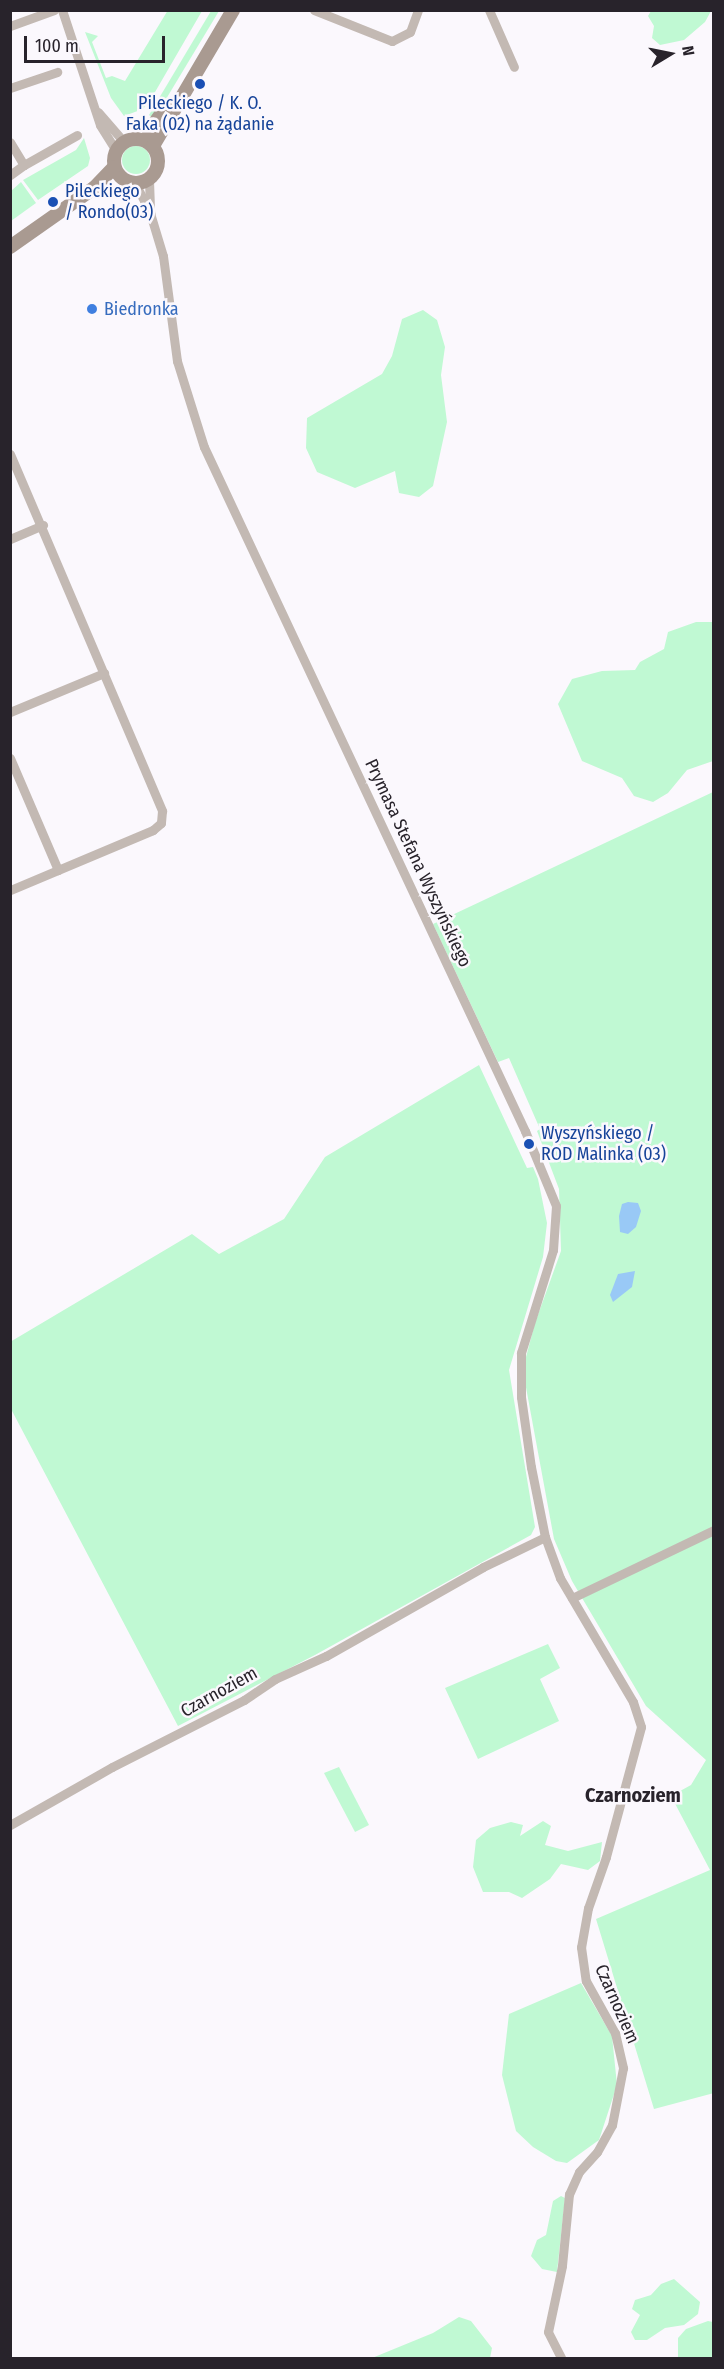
<!DOCTYPE html>
<meta charset="utf-8">
<style>
body{margin:0}
#map{position:relative;width:724px;height:2369px;overflow:hidden;background:#fbf8fd;font-family:"Fira Sans Condensed",sans-serif}
div>[style]{position:absolute}
[style*='--x']{left:calc(var(--x)*1px);top:calc(var(--y)*1px);width:calc(var(--w)*1px);rotate:calc(var(--a)*1deg)}
.green>*{inset:0;background:#c0f9d3}
.round{border-radius:50%}
.water>*{inset:0;background:#99c9f6}
.minor>*{height:9px;margin:-4.5px;padding:0 4.5px;transform-origin:4.5px;border-radius:4.5px;background:#c3b9b3}
.secondary>*{height:14px;margin:-7px;padding:0 7px;transform-origin:7px;border-radius:7px;background:#a99a91}
.secondary>.ring{margin:-7px;padding:0;box-sizing:content-box;background:none;border:14px solid #a99a91;border-radius:50%}
.dots>*{width:16px;height:16px;translate:-50% -50%;box-sizing:border-box;border:3px solid #fbf8fd;border-radius:50%}
span{translate:-50% -50%;white-space:nowrap;text-align:center;line-height:1.15;-webkit-text-stroke:5px #fbf8fd;paint-order:stroke}
.transit-label{font-size:18px;color:#164399}
.left{translate:0 -50%;text-align:left}
.shop-label{font-size:18px;color:#366cbe}
.street-label{font-size:18px;color:#28232b}
.neighbourhood-label{font-size:20px;color:#28232b;font-weight:700}
.frame{position:absolute;inset:0;border:12px solid #28232b;pointer-events:none}
.north{position:absolute;left:640px;top:24px;width:60px;height:60px;-webkit-text-stroke:4px #fbf8fd;paint-order:stroke;rotate:80deg;font-size:16px;font-weight:700;line-height:24px;text-align:center;color:#28232b}
.north::after{content:'';display:block;margin:auto;width:21px;height:27px;background:#28232b;clip-path:polygon(50% 0,100% 100%,50% 72%,0 100%)}
.scale{position:absolute;left:24px;top:36px;width:141px;height:27px;box-sizing:border-box;border:3px solid #28232b;border-top:0;padding-left:8px;font-size:18px;line-height:21px;white-space:nowrap;color:#28232b;-webkit-text-stroke:4px #fbf8fd;paint-order:stroke}
</style>
<div id="map">
<div class="green">
<i style="clip-path:polygon(168px 10px,202px 11px,151px 99px,143px 109px,124px 116px,111px 98px,85px 32px,98px 36px,92px 42px,106px 78px,112px 76px,125px 81px)"></i>
<i style="clip-path:polygon(211px 11px,219px 11px,154px 119px,149px 115px)"></i>
<i style="clip-path:polygon(651px 11px,651px 10px,711px 11px,705px 22px,684px 40px,660px 45px,652px 38px,654px 26px,648px 16px)"></i>
<i style="clip-path:polygon(84px 138px,90px 158px,88px 166px,38px 200px,23px 180px,76px 150px)"></i>
<i class="round" style="left:122px;top:146px;width:28px;height:28px"></i>
<i style="clip-path:polygon(21px 182px,36px 203px,11px 221px,11px 191px)"></i>
<i style="clip-path:polygon(423px 310px,437px 320px,445px 347px,441px 375px,447px 422px,433px 486px,419px 497px,399px 493px,395px 471px,355px 488px,317px 472px,306px 448px,307px 418px,382px 374px,392px 356px,402px 319px)"></i>
<i style="clip-path:polygon(696px 622px,713px 622px,713px 761px,687px 770px,668px 793px,653px 802px,634px 796px,622px 778px,582px 761px,558px 704px,572px 679px,602px 671px,635px 670px,640px 662px,664px 649px,668px 632px)"></i>
<i style="clip-path:polygon(713px 792px,714px 2093px,654px 2109px,596px 1919px,710px 1870px,671px 1796px,691px 1785px,706px 1760px,646px 1706px,572px 1581px,554px 1539px,525px 1382px,526px 1357px,535px 1323px,561px 1251px,559px 1189px,537px 1131px,540px 1129px,509px 1058px,498px 1062px,433px 924px)"></i>
<i style="clip-path:polygon(479px 1065px,527px 1168px,533px 1167px,538px 1179px,547px 1223px,543px 1257px,509px 1370px,535px 1527px,531px 1535px,315px 1655px,178px 1726px,11px 1409px,10px 1342px,192px 1234px,219px 1254px,284px 1219px,325px 1157px)"></i>
<i style="clip-path:polygon(548px 1644px,560px 1668px,540px 1679px,559px 1721px,478px 1759px,445px 1688px)"></i>
<i style="clip-path:polygon(339px 1767px,369px 1825px,355px 1832px,324px 1773px)"></i>
<i style="clip-path:polygon(543px 1821px,551px 1826px,545px 1845px,568px 1851px,602px 1842px,600px 1861px,588px 1870px,561px 1864px,550px 1879px,522px 1898px,509px 1892px,483px 1892px,473px 1867px,476px 1840px,490px 1828px,511px 1822px,523px 1825px,520px 1836px)"></i>
<i style="clip-path:polygon(581px 1983px,612px 2036px,617px 2085px,599px 2140px,567px 2163px,556px 2161px,533px 2147px,516px 2131px,502px 2075px,509px 2014px)"></i>
<i style="clip-path:polygon(561px 2196px,565px 2198px,557px 2272px,542px 2269px,531px 2256px,537px 2240px,546px 2235px,553px 2201px)"></i>
<i style="clip-path:polygon(674px 2279px,700px 2302px,698px 2314px,684px 2325px,665px 2328px,647px 2340px,635px 2340px,631px 2332px,640px 2315px,632px 2309px,635px 2300px,651px 2295px,661px 2284px)"></i>
<i style="clip-path:polygon(459px 2317px,471px 2321px,492px 2348px,490px 2358px,372px 2358px,433px 2333px)"></i>
<i style="clip-path:polygon(708px 2321px,713px 2322px,712px 2358px,678px 2358px,678px 2338px,686px 2329px)"></i>
</div>
<div class="water">
<i style="clip-path:polygon(628px 1202px,638px 1203px,641px 1211px,636px 1227px,628px 1234px,620px 1232px,619px 1216px,622px 1204px)"></i>
<i style="clip-path:polygon(635px 1271px,632px 1287px,613px 1302px,610px 1295px,618px 1274px)"></i>
</div>
<div class="minor">
<i style="--x:62;--y:10;--w:121;--a:71.7"></i>
<i style="--x:100;--y:125;--w:31;--a:58"></i>
<i style="--x:314;--y:10;--w:84;--a:21.7"></i>
<i style="--x:392;--y:41;--w:20;--a:-27"></i>
<i style="--x:410;--y:32;--w:23;--a:-70"></i>
<i style="--x:489;--y:10;--w:62;--a:66.3"></i>
<i style="--x:10;--y:26;--w:47;--a:-20"></i>
<i style="--x:10;--y:88;--w:50;--a:-18.8"></i>
<i style="--x:98;--y:112;--w:40;--a:49"></i>
<i style="--x:10;--y:142;--w:27;--a:59"></i>
<i style="--x:24;--y:165;--w:61;--a:-29.5"></i>
<i style="--x:10;--y:175;--w:17;--a:-36"></i>
<i style="--x:149;--y:180;--w:33;--a:88"></i>
<i style="--x:135;--y:183;--w:34;--a:63"></i>
<i style="--x:150;--y:213;--w:45;--a:73.2"></i>
<i style="--x:163;--y:256;--w:106;--a:82.4"></i>
<i style="--x:177;--y:361;--w:90;--a:72.6"></i>
<i style="--x:204;--y:447;--w:756;--a:64.86"></i>
<i style="--x:525;--y:1131;--w:81;--a:67.5"></i>
<i style="--x:556;--y:1206;--w:44;--a:93.9"></i>
<i style="--x:553;--y:1250;--w:108;--a:107.3"></i>
<i style="--x:521;--y:1353;--w:44;--a:90"></i>
<i style="--x:521;--y:1397;--w:71;--a:81.9"></i>
<i style="--x:531;--y:1467;--w:71;--a:78.7"></i>
<i style="--x:545;--y:1537;--w:44;--a:69.9"></i>
<i style="--x:560;--y:1578;--w:144;--a:59.5"></i>
<i style="--x:633;--y:1702;--w:26;--a:72"></i>
<i style="--x:641;--y:1727;--w:135;--a:105.1"></i>
<i style="--x:606;--y:1857;--w:54;--a:109.4"></i>
<i style="--x:588;--y:1908;--w:40;--a:100"></i>
<i style="--x:581;--y:1947;--w:34;--a:82"></i>
<i style="--x:586;--y:1981;--w:60;--a:60.9"></i>
<i style="--x:615;--y:2033;--w:36;--a:77"></i>
<i style="--x:623;--y:2068;--w:58;--a:100.9"></i>
<i style="--x:612;--y:2125;--w:31;--a:119"></i>
<i style="--x:597;--y:2152;--w:27;--a:132"></i>
<i style="--x:579;--y:2172;--w:24;--a:114"></i>
<i style="--x:569;--y:2194;--w:72;--a:95.6"></i>
<i style="--x:562;--y:2266;--w:67;--a:102"></i>
<i style="--x:548;--y:2332;--w:29;--a:63"></i>
<i style="--x:10;--y:454;--w:388;--a:66.9"></i>
<i style="--x:162;--y:811;--w:12;--a:95"></i>
<i style="--x:161;--y:823;--w:11;--a:139"></i>
<i style="--x:153;--y:830;--w:155;--a:157.2"></i>
<i style="--x:10;--y:539;--w:36;--a:-23"></i>
<i style="--x:10;--y:712;--w:102;--a:-22.5"></i>
<i style="--x:10;--y:758;--w:122;--a:66.8"></i>
<i style="--x:572;--y:1598;--w:157;--a:-25.6"></i>
<i style="--x:10;--y:1825;--w:117;--a:-29.6"></i>
<i style="--x:112;--y:1767;--w:148;--a:-26.9"></i>
<i style="--x:244;--y:1700;--w:37;--a:-34"></i>
<i style="--x:275;--y:1679;--w:56;--a:-24.3"></i>
<i style="--x:326;--y:1656;--w:180;--a:-29.5"></i>
<i style="--x:483;--y:1567;--w:69;--a:-25.8"></i>
</div>
<div class="secondary">
<i class="ring" style="left:114px;top:139px;width:30px;height:30px"></i>
<i style="--x:143;--y:139;--w:32;--a:-54"></i>
<i style="--x:153;--y:146;--w:158;--a:-59.5"></i>
<i style="--x:10;--y:247;--w:103;--a:-35.1"></i>
<i style="--x:94;--y:188;--w:29;--a:-46"></i>
</div>
<div class="dots">
<i style="left:200px;top:84px;background:#1a4fb4"></i>
<i style="left:53px;top:202px;background:#1a4fb4"></i>
<i style="left:92px;top:309px;background:#3f7fe0"></i>
<i style="left:529px;top:1144px;background:#1a4fb4"></i>
</div>
<div class="transit-label">
<span style="left:200px;top:114px">Pileckiego / K. O.<br>Faka (02) na żądanie</span>
<span class="left" style="left:65px;top:202px">Pileckiego<br>/ Rondo(03)</span>
<span class="left" style="left:541px;top:1144px">Wyszyńskiego /<br>ROD Malinka (03)</span>
</div>
<div class="shop-label">
<span class="left" style="left:104px;top:309px">Biedronka</span>
</div>
<div class="street-label">
<span style="left:418px;top:863px;rotate:65deg">Prymasa Stefana Wyszyńskiego</span>
<span style="left:219px;top:1692px;rotate:-29deg">Czarnoziem</span>
<span style="left:617px;top:2004px;rotate:66deg">Czarnoziem</span>
</div>
<div class="neighbourhood-label">
<span style="left:633px;top:1795px">Czarnoziem</span>
</div>
<div class="frame"></div>
<div class="north">N</div>
<div class="scale">100 m</div>
</div>
